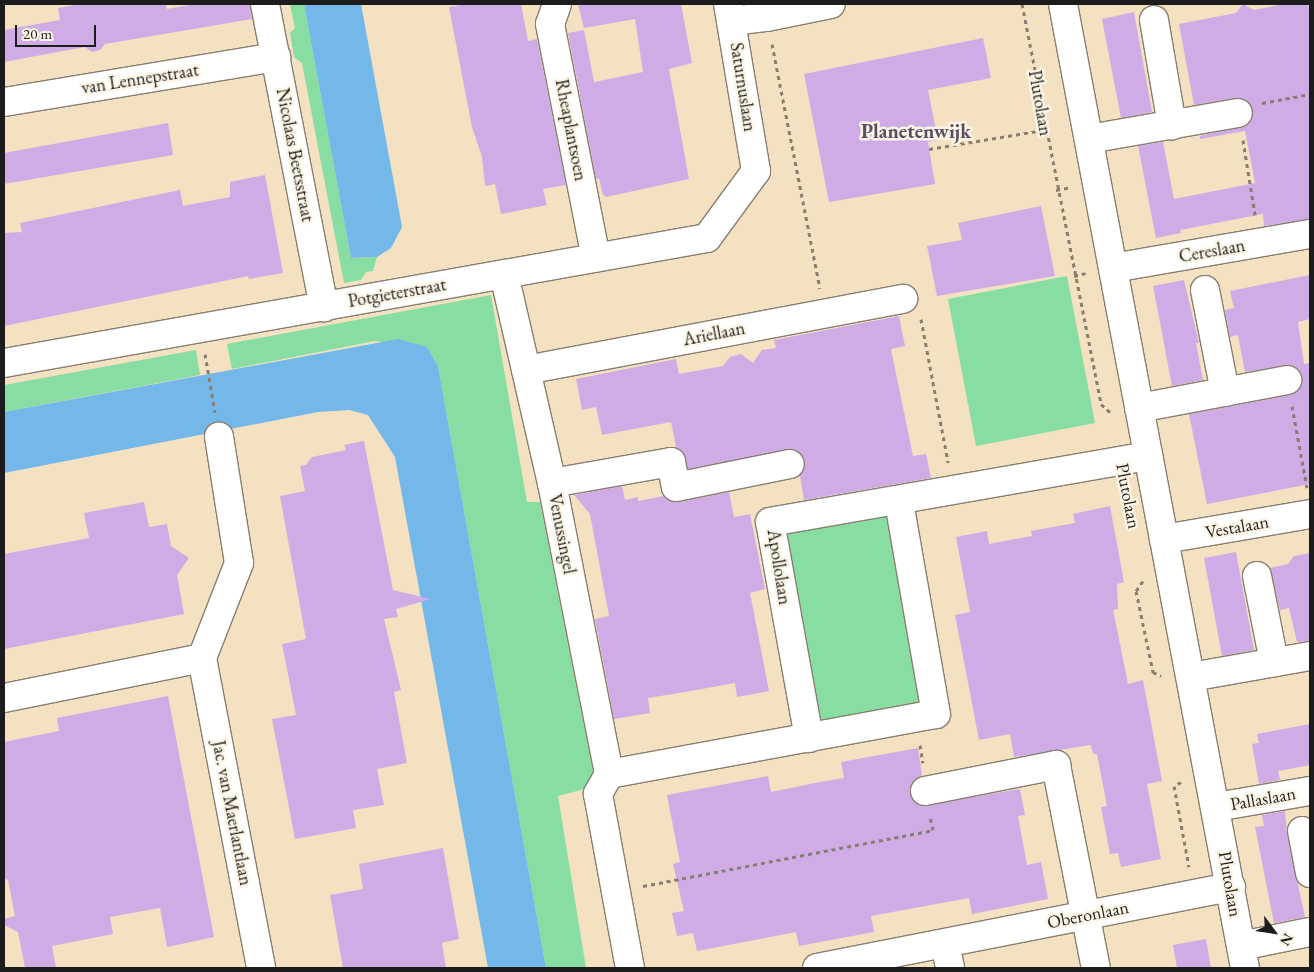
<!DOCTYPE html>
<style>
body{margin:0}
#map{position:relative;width:1314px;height:972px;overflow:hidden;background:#f3e1c2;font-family:"EB Garamond",serif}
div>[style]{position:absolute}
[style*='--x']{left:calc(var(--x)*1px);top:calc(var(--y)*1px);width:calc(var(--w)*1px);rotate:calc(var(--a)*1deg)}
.green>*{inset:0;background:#88dea2}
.water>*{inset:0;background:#74b8ea}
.building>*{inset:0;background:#cface6}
.path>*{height:3px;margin-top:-1.5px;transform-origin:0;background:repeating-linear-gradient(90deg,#887e6f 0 4px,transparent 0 8px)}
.roads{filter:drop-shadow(1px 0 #887e6f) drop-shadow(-1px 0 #887e6f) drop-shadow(0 1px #887e6f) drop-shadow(0 -1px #887e6f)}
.minor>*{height:28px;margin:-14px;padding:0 14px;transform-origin:14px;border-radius:14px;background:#fff}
span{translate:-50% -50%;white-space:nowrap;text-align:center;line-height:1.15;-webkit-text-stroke:5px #fcf5e5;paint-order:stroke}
.street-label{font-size:18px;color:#1c1c1c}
.quarter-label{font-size:20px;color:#5b4e63;font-weight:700}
.frame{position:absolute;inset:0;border:5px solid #1c1c1c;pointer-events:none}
.north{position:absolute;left:1249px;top:907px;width:50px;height:50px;-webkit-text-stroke:4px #fcf5e5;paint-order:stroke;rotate:121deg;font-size:14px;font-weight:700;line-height:20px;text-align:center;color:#1c1c1c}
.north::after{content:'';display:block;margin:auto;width:18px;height:22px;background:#1c1c1c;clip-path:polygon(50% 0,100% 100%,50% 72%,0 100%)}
.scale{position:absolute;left:15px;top:25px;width:81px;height:22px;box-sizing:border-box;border:2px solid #1c1c1c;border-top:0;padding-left:6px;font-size:15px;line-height:18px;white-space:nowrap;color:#1c1c1c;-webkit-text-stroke:4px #fcf5e5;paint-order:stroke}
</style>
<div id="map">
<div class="green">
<i style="clip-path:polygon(290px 4px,304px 4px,351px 258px,377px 257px,373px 271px,366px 272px,361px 280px,344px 283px,302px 63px,294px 57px,290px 33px,295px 28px)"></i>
<i style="clip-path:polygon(1067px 276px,1095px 423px,976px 446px,948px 299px)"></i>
<i style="clip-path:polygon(491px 295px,527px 502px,540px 502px,596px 786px,558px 796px,586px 968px,546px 968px,438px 366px,427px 347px,375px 341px,232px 369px,227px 344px)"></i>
<i style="clip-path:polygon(196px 350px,200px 375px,4px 412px,4px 385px)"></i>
<i style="clip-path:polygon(898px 500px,935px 714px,809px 740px,769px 523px)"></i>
</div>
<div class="water">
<i style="clip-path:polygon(304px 4px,361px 4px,402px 227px,391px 248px,377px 257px,351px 258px)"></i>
<i style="clip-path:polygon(398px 339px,427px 347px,438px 366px,546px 968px,488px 968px,395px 457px,368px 415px,349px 410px,318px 412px,4px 473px,4px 412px)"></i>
</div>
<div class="building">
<i style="clip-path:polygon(81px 4px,166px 4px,167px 9px,195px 4px,250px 4px,252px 19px,105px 44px,100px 50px,92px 52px,85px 47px,4px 62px,4px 30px,60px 20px,58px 8px)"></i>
<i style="clip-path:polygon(466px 4px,521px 4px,528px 41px,537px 39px,566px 185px,543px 189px,547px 205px,501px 214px,495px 184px,485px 186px,482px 157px,472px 127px,449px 7px)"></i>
<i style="clip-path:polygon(578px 4px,681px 4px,692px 63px,669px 69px,689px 179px,606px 197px,603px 195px,599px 178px,596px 179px,568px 33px,584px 30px,594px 82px,643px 72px,635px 19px,584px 28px)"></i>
<i style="clip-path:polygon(1243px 4px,1254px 10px,1284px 4px,1310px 4px,1310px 219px,1264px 226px,1263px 214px,1180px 230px,1181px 233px,1156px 238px,1138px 146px,1163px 142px,1174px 199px,1255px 183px,1245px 131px,1200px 139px,1200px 136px,1248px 125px,1253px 110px,1244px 99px,1236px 98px,1194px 105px,1179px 24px,1236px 13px)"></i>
<i style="clip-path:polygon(1134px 12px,1152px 112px,1121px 118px,1102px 19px)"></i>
<i style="clip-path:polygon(983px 38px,991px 78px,928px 90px,938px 140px,928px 142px,935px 184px,829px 202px,804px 74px)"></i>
<i style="clip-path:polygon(168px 123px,173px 155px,4px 184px,4px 153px)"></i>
<i style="clip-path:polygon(265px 175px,283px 273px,249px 279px,248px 276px,4px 326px,4px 233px,22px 232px,20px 223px,180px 190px,183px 206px,230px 197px,230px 182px)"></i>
<i style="clip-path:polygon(1041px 206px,1055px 276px,937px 296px,927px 246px,962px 240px,958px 223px)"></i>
<i style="clip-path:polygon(1310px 275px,1310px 319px,1298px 322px,1304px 364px,1310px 363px,1310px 484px,1207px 504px,1189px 414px,1290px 395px,1302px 385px,1299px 370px,1292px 365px,1245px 372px,1238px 335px,1230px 337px,1225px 310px,1234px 308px,1230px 291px)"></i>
<i style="clip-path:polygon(1184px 280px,1199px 343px,1196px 343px,1203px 380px,1172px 386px,1153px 286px)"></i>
<i style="clip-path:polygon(899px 316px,905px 346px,891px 349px,913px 456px,926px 454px,931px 478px,804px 500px,800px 476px,805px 461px,795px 449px,688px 469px,683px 452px,676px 447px,671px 422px,602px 435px,596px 407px,582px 410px,576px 379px,676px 359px,679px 374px,723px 366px,730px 357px,741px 354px,753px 363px,762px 350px,776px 348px,774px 340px)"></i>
<i style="clip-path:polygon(364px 441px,393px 590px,431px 599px,396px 609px,398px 617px,384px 619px,401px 690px,394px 692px,407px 763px,377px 769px,384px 805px,353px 810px,356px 828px,295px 839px,272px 719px,296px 715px,282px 644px,306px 639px,280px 496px,305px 491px,300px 466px,306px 465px,312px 457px,346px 450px,344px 445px)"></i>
<i style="clip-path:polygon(622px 486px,625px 500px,638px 497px,638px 501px,664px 496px,679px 502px,729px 492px,734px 517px,750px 514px,765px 589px,750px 593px,769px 691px,737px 697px,735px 683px,685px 692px,648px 698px,650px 713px,614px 719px,595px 619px,609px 616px,590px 514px,574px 495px)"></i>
<i style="clip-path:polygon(144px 502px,149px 527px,167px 524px,171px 546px,189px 558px,177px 575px,184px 614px,4px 649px,4px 554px,89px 538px,84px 513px)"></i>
<i style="clip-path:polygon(1110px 506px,1124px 582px,1117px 584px,1118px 609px,1113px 610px,1118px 634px,1128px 684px,1143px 680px,1162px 781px,1147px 784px,1161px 859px,1121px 867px,1118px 853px,1110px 854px,1101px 807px,1107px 806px,1097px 754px,1093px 754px,1091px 745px,1014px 757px,1010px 734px,979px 740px,955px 615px,970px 612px,956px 537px,987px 531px,989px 544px,1032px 536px,1031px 531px,1075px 523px,1073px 514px)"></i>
<i style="clip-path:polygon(1236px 552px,1254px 650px,1222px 656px,1204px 558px)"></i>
<i style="clip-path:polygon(1310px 553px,1310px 641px,1297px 642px,1289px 608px,1280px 610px,1270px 568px,1288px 564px,1294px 556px)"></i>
<i style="clip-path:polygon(168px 696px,214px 937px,167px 947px,160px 908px,110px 917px,113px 934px,52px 946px,56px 968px,25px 968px,18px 932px,4px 925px,4px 919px,15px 916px,8px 880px,4px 878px,4px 742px,59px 731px,57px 718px)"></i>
<i style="clip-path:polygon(1310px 724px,1310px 765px,1278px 771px,1280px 780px,1259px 784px,1252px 744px,1259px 743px,1257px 734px)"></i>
<i style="clip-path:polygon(918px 748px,922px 776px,914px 780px,910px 794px,920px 806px,1020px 789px,1025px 815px,1018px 816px,1027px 865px,1041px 862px,1048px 899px,972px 914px,969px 898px,871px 916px,874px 932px,799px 946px,796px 932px,697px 951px,693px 933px,677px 936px,672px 913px,684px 911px,673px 864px,680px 862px,667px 795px,768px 776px,771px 792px,820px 782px,844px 778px,841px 762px)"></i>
<i style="clip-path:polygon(1285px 811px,1287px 834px,1305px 917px,1274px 923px,1255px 827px,1264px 826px,1262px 815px)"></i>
<i style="clip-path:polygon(443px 848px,459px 939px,442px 943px,446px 968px,343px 968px,330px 895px,363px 889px,359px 864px)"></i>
<i style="clip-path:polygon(1206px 939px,1211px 968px,1177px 968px,1173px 945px)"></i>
</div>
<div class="path">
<i style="--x:1022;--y:4;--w:408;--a:78.8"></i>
<i style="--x:1101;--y:404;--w:13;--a:42"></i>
<i style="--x:772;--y:44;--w:249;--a:78.9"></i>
<i style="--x:1262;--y:103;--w:49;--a:-10.6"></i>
<i style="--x:1243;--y:140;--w:76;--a:80.9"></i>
<i style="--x:929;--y:149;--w:117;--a:-9.4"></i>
<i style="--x:1056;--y:190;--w:15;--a:-11"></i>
<i style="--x:1074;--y:276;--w:12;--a:-14"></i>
<i style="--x:921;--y:319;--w:146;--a:79.3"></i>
<i style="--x:205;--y:354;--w:59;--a:80.2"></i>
<i style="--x:1292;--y:406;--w:83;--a:79.6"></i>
<i style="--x:1143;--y:581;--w:12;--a:125"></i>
<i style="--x:1136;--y:591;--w:83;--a:78.1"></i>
<i style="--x:1153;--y:672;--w:9;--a:27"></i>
<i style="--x:920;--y:745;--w:18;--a:81"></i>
<i style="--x:1181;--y:782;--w:8;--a:150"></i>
<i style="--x:1174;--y:786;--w:82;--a:79.5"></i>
<i style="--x:643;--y:886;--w:295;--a:-10.9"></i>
<i style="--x:933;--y:830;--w:14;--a:-102"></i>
</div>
<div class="roads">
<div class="minor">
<i style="--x:265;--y:4;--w:309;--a:79"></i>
<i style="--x:557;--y:4;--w:21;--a:109"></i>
<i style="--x:550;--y:24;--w:238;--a:78.9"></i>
<i style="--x:1063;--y:4;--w:981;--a:79.31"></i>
<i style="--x:1154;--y:20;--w:107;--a:80.3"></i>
<i style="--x:732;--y:21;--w:35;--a:-7"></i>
<i style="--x:767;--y:17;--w:65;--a:-11.5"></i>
<i style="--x:4;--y:102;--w:276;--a:-9.4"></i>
<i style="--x:1089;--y:139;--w:151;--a:-9.9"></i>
<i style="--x:1113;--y:268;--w:200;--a:-9.8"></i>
<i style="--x:504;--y:274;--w:214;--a:77.1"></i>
<i style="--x:552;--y:483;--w:297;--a:78.9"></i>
<i style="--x:609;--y:774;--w:23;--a:119"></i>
<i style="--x:598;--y:794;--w:177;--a:79.6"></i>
<i style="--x:1205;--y:290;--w:104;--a:78.9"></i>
<i style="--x:4;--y:363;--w:714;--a:-10.08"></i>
<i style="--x:707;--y:238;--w:83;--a:-53.8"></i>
<i style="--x:756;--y:171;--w:169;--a:-99.5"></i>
<i style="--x:526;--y:370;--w:384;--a:-10.7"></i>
<i style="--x:1139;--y:408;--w:151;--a:-10.7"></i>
<i style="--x:552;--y:483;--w:121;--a:-10"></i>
<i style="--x:671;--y:462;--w:25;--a:79"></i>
<i style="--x:676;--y:487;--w:116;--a:-11.4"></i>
<i style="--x:1164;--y:539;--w:148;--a:-9.7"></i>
<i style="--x:1257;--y:576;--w:88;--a:78.8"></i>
<i style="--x:202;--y:658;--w:102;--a:-68.7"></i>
<i style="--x:239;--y:563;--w:128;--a:-99"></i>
<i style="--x:1191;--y:677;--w:121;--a:-10"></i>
<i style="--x:4;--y:698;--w:202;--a:-11.4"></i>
<i style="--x:202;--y:658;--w:316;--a:79.2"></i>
<i style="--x:809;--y:738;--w:219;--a:-100.2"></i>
<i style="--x:770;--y:522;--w:384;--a:-9.9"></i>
<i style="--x:609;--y:774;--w:332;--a:-10.4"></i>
<i style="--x:936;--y:714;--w:216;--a:-99.9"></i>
<i style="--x:925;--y:791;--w:134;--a:-11.2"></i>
<i style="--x:1056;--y:765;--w:207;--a:78.9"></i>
<i style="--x:1216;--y:807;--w:95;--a:-9.7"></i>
<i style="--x:1302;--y:831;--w:43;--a:79.2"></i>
<i style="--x:945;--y:944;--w:25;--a:78"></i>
<i style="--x:1241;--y:946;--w:70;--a:-11.5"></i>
<i style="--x:817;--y:968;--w:422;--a:-11.1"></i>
</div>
</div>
<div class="street-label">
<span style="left:140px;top:79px;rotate:-9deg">van Lennepstraat</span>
<span style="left:743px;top:87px;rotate:81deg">Saturnuslaan</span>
<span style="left:1040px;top:103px;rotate:80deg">Plutolaan</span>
<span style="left:571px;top:130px;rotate:79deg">Rheaplantsoen</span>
<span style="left:295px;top:155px;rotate:79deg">Nicolaas Beetsstraat</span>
<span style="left:1212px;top:251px;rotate:-10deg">Cereslaan</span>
<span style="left:397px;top:293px;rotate:-10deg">Potgieterstraat</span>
<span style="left:714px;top:334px;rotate:-11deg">Ariellaan</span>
<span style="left:1128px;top:496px;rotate:79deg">Plutolaan</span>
<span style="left:1237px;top:527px;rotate:-10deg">Vestalaan</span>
<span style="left:562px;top:534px;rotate:79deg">Venussingel</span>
<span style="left:779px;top:567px;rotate:81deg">Apollolaan</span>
<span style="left:1263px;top:799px;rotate:-10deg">Pallaslaan</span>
<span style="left:232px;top:813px;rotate:79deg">Jac. van Maerlantlaan</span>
<span style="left:1230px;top:884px;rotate:80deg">Plutolaan</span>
<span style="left:1088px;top:915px;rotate:-11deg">Oberonlaan</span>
</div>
<div class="quarter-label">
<span style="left:916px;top:131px">Planetenwijk</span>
</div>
<div class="frame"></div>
<div class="north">N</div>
<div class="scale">20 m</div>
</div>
